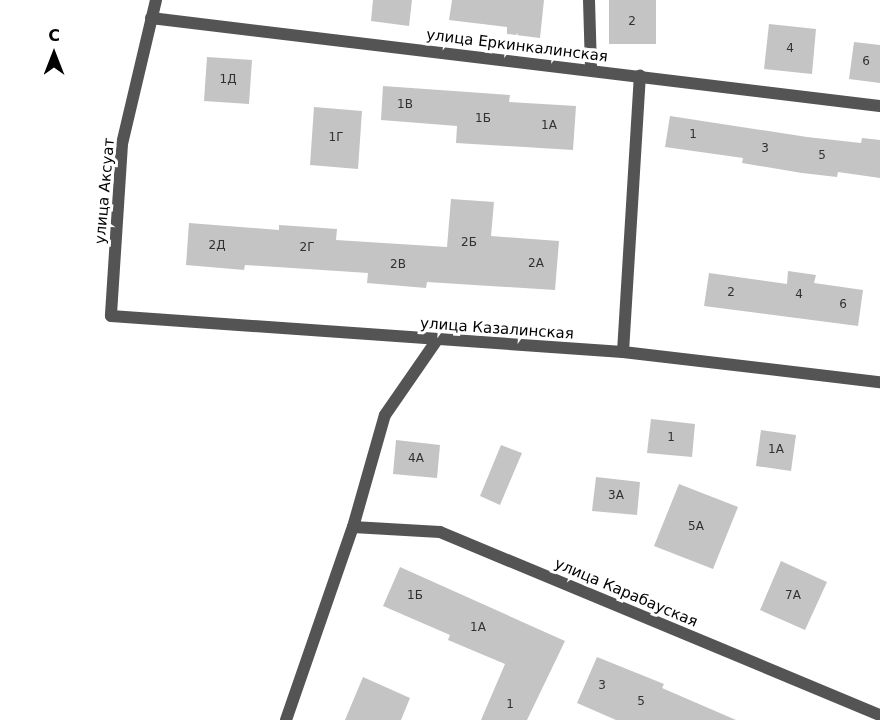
<!DOCTYPE html>
<meta charset="utf-8">
<style>
body{margin:0}
#map{position:relative;width:880px;height:720px;overflow:hidden;background:#fff;font-family:"DejaVu Sans",sans-serif}
div>[style]{position:absolute}
[style*='--x']{left:calc(var(--x)*1px);top:calc(var(--y)*1px);width:calc(var(--w)*1px);rotate:calc(var(--a)*1deg)}
.building>*{inset:0;background:#c4c4c4}
.street>*{height:12px;margin:-6px;padding:0 6px;transform-origin:6px;border-radius:6px;background:#545454}
span{translate:-50% -50%;white-space:nowrap;text-align:center;line-height:1.15;-webkit-text-stroke:6px #fff;paint-order:stroke}
.number-label{font-size:12px;color:#313131}
.number-label span{-webkit-text-stroke-width:0}
.street-label{font-size:15px;color:#000}
.north{position:absolute;left:24px;top:24px;width:60px;height:60px;-webkit-text-stroke:4px #fff;paint-order:stroke;rotate:0deg;font-size:16px;font-weight:700;line-height:24px;text-align:center;color:#000}
.north::after{content:'';display:block;margin:auto;width:21px;height:27px;background:#000;clip-path:polygon(50% 0,100% 100%,50% 72%,0 100%)}
</style>
<div id="map">
<div class="building">
<i style="clip-path:polygon(373px 0,412px 0,409px 26px,371px 21px)"></i>
<i style="clip-path:polygon(452px 0,544px 0,540px 38px,507px 34px,507px 27px,449px 20px)"></i>
<i style="clip-path:polygon(609px 0,656px 0,656px 44px,609px 44px)"></i>
<i style="clip-path:polygon(769px 24px,816px 29px,812px 74px,764px 69px)"></i>
<i style="clip-path:polygon(854px 42px,880px 45px,880px 83px,849px 79px)"></i>
<i style="clip-path:polygon(207px 57px,252px 60px,249px 104px,204px 101px)"></i>
<i style="clip-path:polygon(383px 86px,510px 95px,509px 102px,576px 106px,573px 150px,456px 143px,457px 126px,381px 120px)"></i>
<i style="clip-path:polygon(314px 107px,362px 111px,358px 169px,310px 165px)"></i>
<i style="clip-path:polygon(670px 116px,807px 137px,861px 143px,862px 138px,880px 140px,880px 178px,838px 172px,837px 177px,802px 173px,742px 163px,743px 158px,665px 147px)"></i>
<i style="clip-path:polygon(451px 199px,494px 202px,491px 236px,559px 241px,555px 290px,427px 282px,426px 288px,367px 283px,368px 273px,245px 265px,244px 270px,186px 265px,189px 223px,279px 230px,279px 225px,337px 229px,336px 240px,447px 247px)"></i>
<i style="clip-path:polygon(788px 271px,816px 275px,814px 283px,863px 290px,858px 326px,704px 306px,709px 273px,787px 284px)"></i>
<i style="clip-path:polygon(651px 419px,695px 424px,692px 457px,647px 453px)"></i>
<i style="clip-path:polygon(761px 430px,796px 435px,791px 471px,756px 466px)"></i>
<i style="clip-path:polygon(396px 440px,440px 445px,437px 478px,393px 474px)"></i>
<i style="clip-path:polygon(501px 445px,522px 453px,500px 505px,480px 496px)"></i>
<i style="clip-path:polygon(596px 477px,640px 482px,637px 515px,592px 511px)"></i>
<i style="clip-path:polygon(679px 484px,738px 507px,713px 569px,654px 546px)"></i>
<i style="clip-path:polygon(781px 561px,827px 582px,805px 630px,760px 610px)"></i>
<i style="clip-path:polygon(400px 567px,565px 641px,527px 720px,481px 720px,505px 664px,448px 640px,450px 635px,383px 606px)"></i>
<i style="clip-path:polygon(597px 657px,664px 684px,662px 688px,736px 720px,616px 720px,577px 703px)"></i>
<i style="clip-path:polygon(363px 677px,410px 698px,401px 720px,345px 720px)"></i>
</div>
<div class="street">
<i style="--x:156;--y:0;--w:148;--a:103.3"></i>
<i style="--x:122;--y:144;--w:172;--a:93.7"></i>
<i style="--x:111;--y:316;--w:513;--a:4.02"></i>
<i style="--x:623;--y:352;--w:259;--a:6.7"></i>
<i style="--x:589;--y:0;--w:69;--a:88.3"></i>
<i style="--x:151;--y:18;--w:734;--a:6.88"></i>
<i style="--x:623;--y:352;--w:277;--a:-86.5"></i>
<i style="--x:353;--y:527;--w:87;--a:3.3"></i>
<i style="--x:440;--y:532;--w:477;--a:22.6"></i>
<i style="--x:286;--y:720;--w:204;--a:-70.9"></i>
<i style="--x:353;--y:527;--w:116;--a:-74.1"></i>
<i style="--x:385;--y:415;--w:91;--a:-55.3"></i>
</div>
<div class="number-label">
<span style="left:632px;top:22px">2</span>
<span style="left:790px;top:49px">4</span>
<span style="left:866px;top:62px">6</span>
<span style="left:228px;top:80px">1Д</span>
<span style="left:405px;top:105px">1В</span>
<span style="left:483px;top:119px">1Б</span>
<span style="left:549px;top:126px">1А</span>
<span style="left:693px;top:135px">1</span>
<span style="left:336px;top:138px">1Г</span>
<span style="left:765px;top:149px">3</span>
<span style="left:822px;top:156px">5</span>
<span style="left:469px;top:243px">2Б</span>
<span style="left:217px;top:246px">2Д</span>
<span style="left:307px;top:248px">2Г</span>
<span style="left:536px;top:264px">2А</span>
<span style="left:398px;top:265px">2В</span>
<span style="left:731px;top:293px">2</span>
<span style="left:799px;top:295px">4</span>
<span style="left:843px;top:305px">6</span>
<span style="left:671px;top:438px">1</span>
<span style="left:776px;top:450px">1А</span>
<span style="left:416px;top:459px">4А</span>
<span style="left:616px;top:496px">3А</span>
<span style="left:696px;top:527px">5А</span>
<span style="left:415px;top:596px">1Б</span>
<span style="left:793px;top:596px">7А</span>
<span style="left:478px;top:628px">1А</span>
<span style="left:602px;top:686px">3</span>
<span style="left:641px;top:702px">5</span>
<span style="left:510px;top:705px">1</span>
</div>
<div class="street-label">
<span style="left:517px;top:46px;rotate:7deg">улица Еркинкалинская</span>
<span style="left:105px;top:191px;rotate:-85deg">улица Аксуат</span>
<span style="left:497px;top:329px;rotate:4deg">улица Казалинская</span>
<span style="left:626px;top:593px;rotate:23deg">улица Карабауская</span>
</div>
<div class="north">С</div>
</div>
